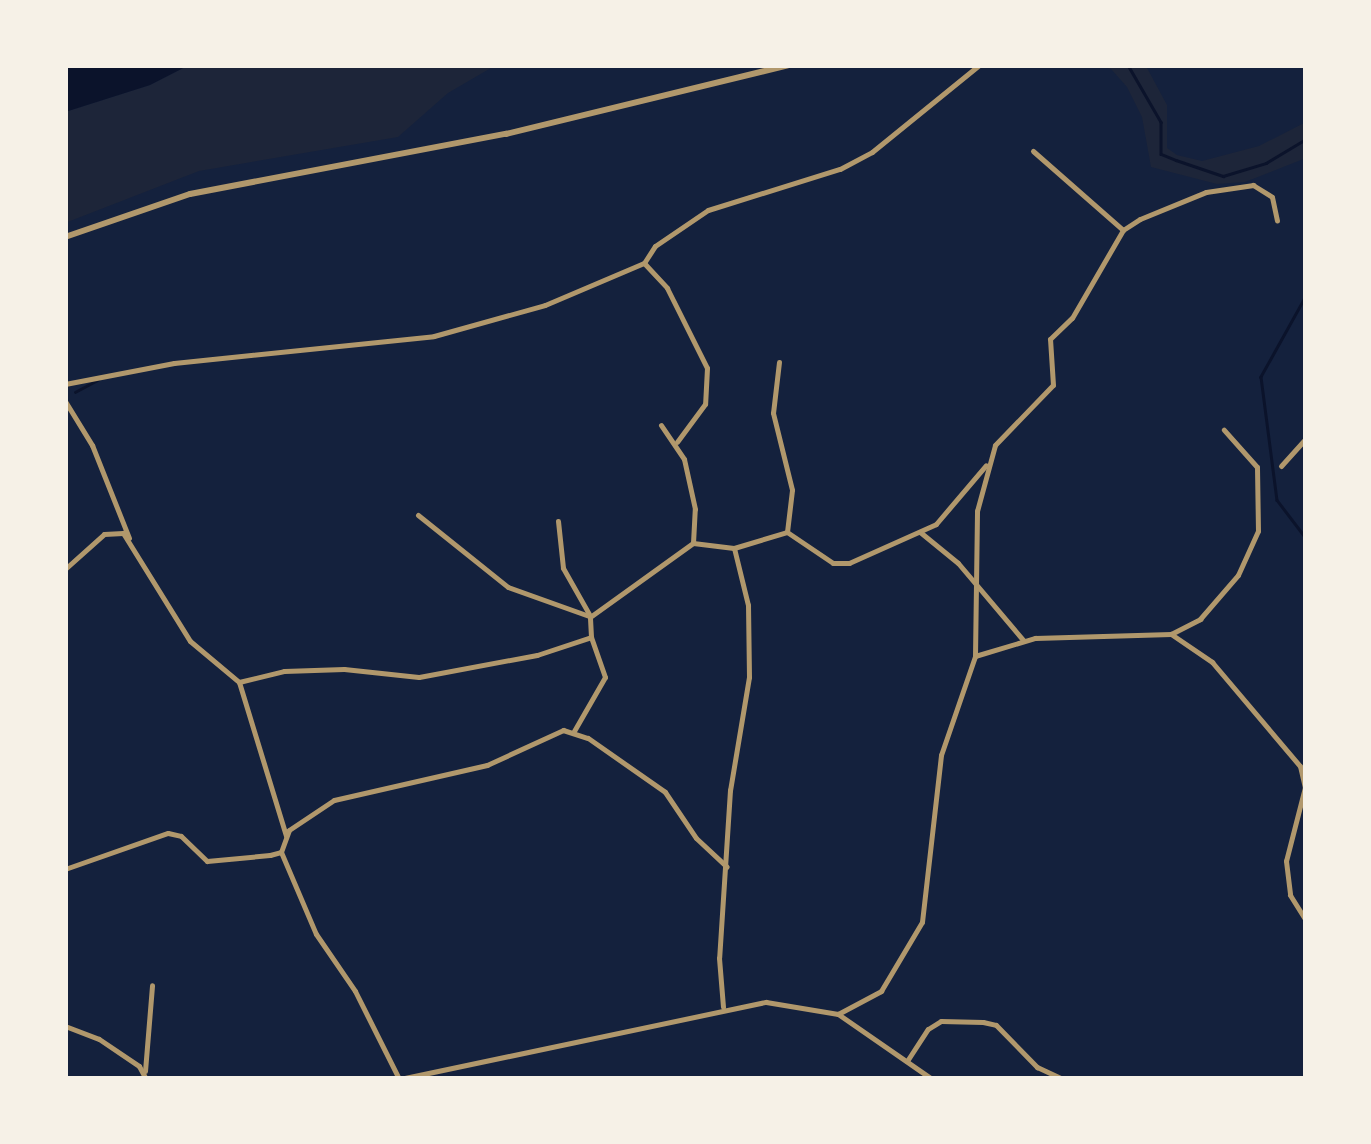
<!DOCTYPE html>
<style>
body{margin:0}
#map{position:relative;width:1371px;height:1144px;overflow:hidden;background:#14213d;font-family:"Open Sans",sans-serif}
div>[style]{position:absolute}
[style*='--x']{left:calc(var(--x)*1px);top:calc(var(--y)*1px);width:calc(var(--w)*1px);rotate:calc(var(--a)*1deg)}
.green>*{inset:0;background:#1d2539}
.water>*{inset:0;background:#0b132b}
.stream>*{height:2.5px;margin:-1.25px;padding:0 1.25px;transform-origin:1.25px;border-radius:1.25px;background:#0b132b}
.minor>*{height:5px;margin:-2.5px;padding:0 2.5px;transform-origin:2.5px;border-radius:2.5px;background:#b1986c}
.tertiary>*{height:6px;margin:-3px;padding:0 3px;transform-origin:3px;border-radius:3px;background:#b1986c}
span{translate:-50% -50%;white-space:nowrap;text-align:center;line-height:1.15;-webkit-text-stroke:10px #f6f1e7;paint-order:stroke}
.frame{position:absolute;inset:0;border:68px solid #f6f1e7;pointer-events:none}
</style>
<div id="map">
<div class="green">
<i style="clip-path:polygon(189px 65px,496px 65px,448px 93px,398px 137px,199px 171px,65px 223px,65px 112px,150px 85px)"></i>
<i style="clip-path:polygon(1096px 65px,1146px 66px,1167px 105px,1167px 148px,1177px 155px,1202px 161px,1259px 146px,1306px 122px,1306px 158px,1245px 182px,1217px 184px,1151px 167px,1142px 117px,1127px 87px,1111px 69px)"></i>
</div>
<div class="water">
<i style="clip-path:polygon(65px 65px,189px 65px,150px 85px,65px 112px)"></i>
</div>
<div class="stream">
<i style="--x:1128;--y:65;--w:66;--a:59.9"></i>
<i style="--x:1161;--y:122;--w:32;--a:90"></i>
<i style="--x:1161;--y:154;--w:16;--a:22"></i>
<i style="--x:1176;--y:160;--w:50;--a:18.8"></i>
<i style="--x:1223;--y:176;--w:45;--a:-16.8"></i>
<i style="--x:1266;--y:163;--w:47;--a:-31"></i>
<i style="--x:1306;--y:296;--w:93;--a:119.1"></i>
<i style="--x:1261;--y:377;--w:124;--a:82.6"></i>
<i style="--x:1277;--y:500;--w:48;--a:52.7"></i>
<i style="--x:75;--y:392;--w:26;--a:-28"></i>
</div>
<div class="minor">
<i style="--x:1033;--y:151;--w:120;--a:41.3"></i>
<i style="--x:644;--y:263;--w:34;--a:47"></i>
<i style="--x:667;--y:288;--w:89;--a:63.4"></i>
<i style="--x:707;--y:368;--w:36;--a:93"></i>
<i style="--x:705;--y:404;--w:47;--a:126.4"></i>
<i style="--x:779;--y:362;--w:51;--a:96.7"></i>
<i style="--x:773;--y:413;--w:79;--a:76.1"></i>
<i style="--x:792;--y:490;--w:42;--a:96.8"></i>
<i style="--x:65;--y:384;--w:111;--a:-10.9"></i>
<i style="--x:174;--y:363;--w:261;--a:-5.9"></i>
<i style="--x:434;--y:336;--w:115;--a:-15.6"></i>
<i style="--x:545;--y:305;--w:108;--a:-23"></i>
<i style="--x:644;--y:263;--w:20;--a:-57"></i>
<i style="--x:655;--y:246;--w:64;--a:-34.2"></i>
<i style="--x:708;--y:210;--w:138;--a:-17.3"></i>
<i style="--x:840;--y:169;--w:36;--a:-28"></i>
<i style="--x:872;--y:152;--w:138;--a:-39.1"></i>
<i style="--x:65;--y:401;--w:52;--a:58.5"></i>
<i style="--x:92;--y:445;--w:100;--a:68.3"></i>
<i style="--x:1281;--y:466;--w:38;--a:-48"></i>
<i style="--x:418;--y:515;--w:115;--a:38.7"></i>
<i style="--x:508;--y:587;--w:86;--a:19.7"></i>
<i style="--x:558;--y:521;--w:47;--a:83.9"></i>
<i style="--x:563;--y:568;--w:53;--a:60.5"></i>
<i style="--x:920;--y:532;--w:49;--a:39.2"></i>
<i style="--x:958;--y:563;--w:102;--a:49.8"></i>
<i style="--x:693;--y:543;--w:41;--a:7"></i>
<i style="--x:734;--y:548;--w:59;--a:76.2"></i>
<i style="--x:748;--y:605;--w:72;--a:89.2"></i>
<i style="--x:749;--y:677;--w:115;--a:99.5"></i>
<i style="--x:730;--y:790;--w:168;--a:93.7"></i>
<i style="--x:719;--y:958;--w:49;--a:85.3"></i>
<i style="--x:734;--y:548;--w:55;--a:-16.8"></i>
<i style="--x:787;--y:532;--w:55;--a:34"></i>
<i style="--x:833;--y:563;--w:16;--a:0"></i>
<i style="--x:849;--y:563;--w:95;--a:-24.1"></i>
<i style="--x:936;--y:524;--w:77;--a:-49.7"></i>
<i style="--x:65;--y:569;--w:52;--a:-41.9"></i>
<i style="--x:104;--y:534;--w:19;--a:-3"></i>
<i style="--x:123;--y:533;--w:127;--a:58.2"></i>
<i style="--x:190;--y:641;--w:64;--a:39.9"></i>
<i style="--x:239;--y:682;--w:46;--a:-13.7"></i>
<i style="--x:284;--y:671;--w:60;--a:-1.9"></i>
<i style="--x:344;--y:669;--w:75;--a:6.1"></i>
<i style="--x:419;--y:677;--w:120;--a:-10.6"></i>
<i style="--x:537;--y:655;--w:57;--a:-18.4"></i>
<i style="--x:591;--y:637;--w:20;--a:-93"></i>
<i style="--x:590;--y:617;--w:127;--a:-35.7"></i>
<i style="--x:693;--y:543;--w:34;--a:-87"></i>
<i style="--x:695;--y:509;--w:51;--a:-102.4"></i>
<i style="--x:684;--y:459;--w:41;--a:-124.1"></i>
<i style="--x:1171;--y:634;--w:50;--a:34.3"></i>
<i style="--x:1212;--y:662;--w:136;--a:49.8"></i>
<i style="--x:1300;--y:766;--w:22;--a:77"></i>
<i style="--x:1305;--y:787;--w:76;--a:104.4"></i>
<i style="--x:1286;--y:861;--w:34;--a:83"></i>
<i style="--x:1290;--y:895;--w:31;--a:58"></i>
<i style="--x:975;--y:656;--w:63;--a:-16.7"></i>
<i style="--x:1035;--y:638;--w:136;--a:-1.7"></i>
<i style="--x:1171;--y:634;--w:33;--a:-27"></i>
<i style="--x:1200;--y:619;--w:58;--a:-49.2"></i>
<i style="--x:1238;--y:575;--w:48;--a:-65.6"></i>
<i style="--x:1258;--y:531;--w:64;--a:-90.9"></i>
<i style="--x:1257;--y:467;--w:50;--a:-131.7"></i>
<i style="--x:239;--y:682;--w:161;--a:73"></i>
<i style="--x:574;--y:731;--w:62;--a:-60.1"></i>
<i style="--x:605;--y:677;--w:42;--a:-109.3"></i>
<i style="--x:281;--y:852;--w:89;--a:66.9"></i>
<i style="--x:316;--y:934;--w:69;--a:55.6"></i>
<i style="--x:355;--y:991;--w:98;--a:63.4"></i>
<i style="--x:65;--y:869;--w:109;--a:-19.3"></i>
<i style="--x:168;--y:833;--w:13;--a:13"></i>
<i style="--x:181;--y:836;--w:36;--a:44"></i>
<i style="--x:207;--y:861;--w:63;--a:-5.4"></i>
<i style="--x:270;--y:855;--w:11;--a:-15"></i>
<i style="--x:281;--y:852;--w:23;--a:-70"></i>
<i style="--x:289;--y:830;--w:54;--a:-33.7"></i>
<i style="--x:334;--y:800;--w:157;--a:-12.9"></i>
<i style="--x:487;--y:765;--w:84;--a:-24.7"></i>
<i style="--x:563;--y:730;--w:26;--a:18"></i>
<i style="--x:588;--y:738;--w:94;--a:35"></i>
<i style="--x:665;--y:792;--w:55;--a:56"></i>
<i style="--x:696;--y:838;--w:42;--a:43.1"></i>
<i style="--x:838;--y:1014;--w:49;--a:-28.1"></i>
<i style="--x:881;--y:991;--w:80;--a:-59.3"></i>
<i style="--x:922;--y:922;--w:168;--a:-83.5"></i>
<i style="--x:941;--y:755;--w:105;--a:-71"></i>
<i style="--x:975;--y:656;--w:145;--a:-89.2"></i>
<i style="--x:977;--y:511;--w:68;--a:-74.7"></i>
<i style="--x:995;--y:445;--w:83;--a:-46"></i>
<i style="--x:1053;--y:385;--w:46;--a:-93.7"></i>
<i style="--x:1050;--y:339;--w:30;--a:-44"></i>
<i style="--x:1072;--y:318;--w:102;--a:-59.9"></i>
<i style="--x:1123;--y:230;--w:20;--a:-33"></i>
<i style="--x:1140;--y:219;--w:71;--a:-22.2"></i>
<i style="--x:1206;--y:192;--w:48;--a:-8.5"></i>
<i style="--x:1253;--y:185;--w:22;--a:32"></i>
<i style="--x:1272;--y:197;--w:24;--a:78"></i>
<i style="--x:65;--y:1026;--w:36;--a:21"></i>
<i style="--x:99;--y:1039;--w:48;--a:34"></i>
<i style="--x:139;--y:1066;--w:15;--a:62"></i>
<i style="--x:907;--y:1061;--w:38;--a:-57"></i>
<i style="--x:928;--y:1029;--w:15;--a:-32"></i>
<i style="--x:941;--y:1021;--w:42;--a:1.4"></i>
<i style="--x:983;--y:1022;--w:13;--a:13"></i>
<i style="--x:996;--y:1025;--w:59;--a:45.7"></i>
<i style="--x:1037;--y:1067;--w:29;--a:25"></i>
<i style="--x:145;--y:1071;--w:86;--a:-85.3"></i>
<i style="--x:400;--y:1079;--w:374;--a:-11.9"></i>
<i style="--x:766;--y:1002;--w:73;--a:9.5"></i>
<i style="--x:838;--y:1014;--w:114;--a:34.7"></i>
</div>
<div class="tertiary">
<i style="--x:65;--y:237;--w:132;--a:-19"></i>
<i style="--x:190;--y:194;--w:322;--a:-10.8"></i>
<i style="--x:506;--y:134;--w:290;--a:-13.7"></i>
</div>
<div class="frame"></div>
</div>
